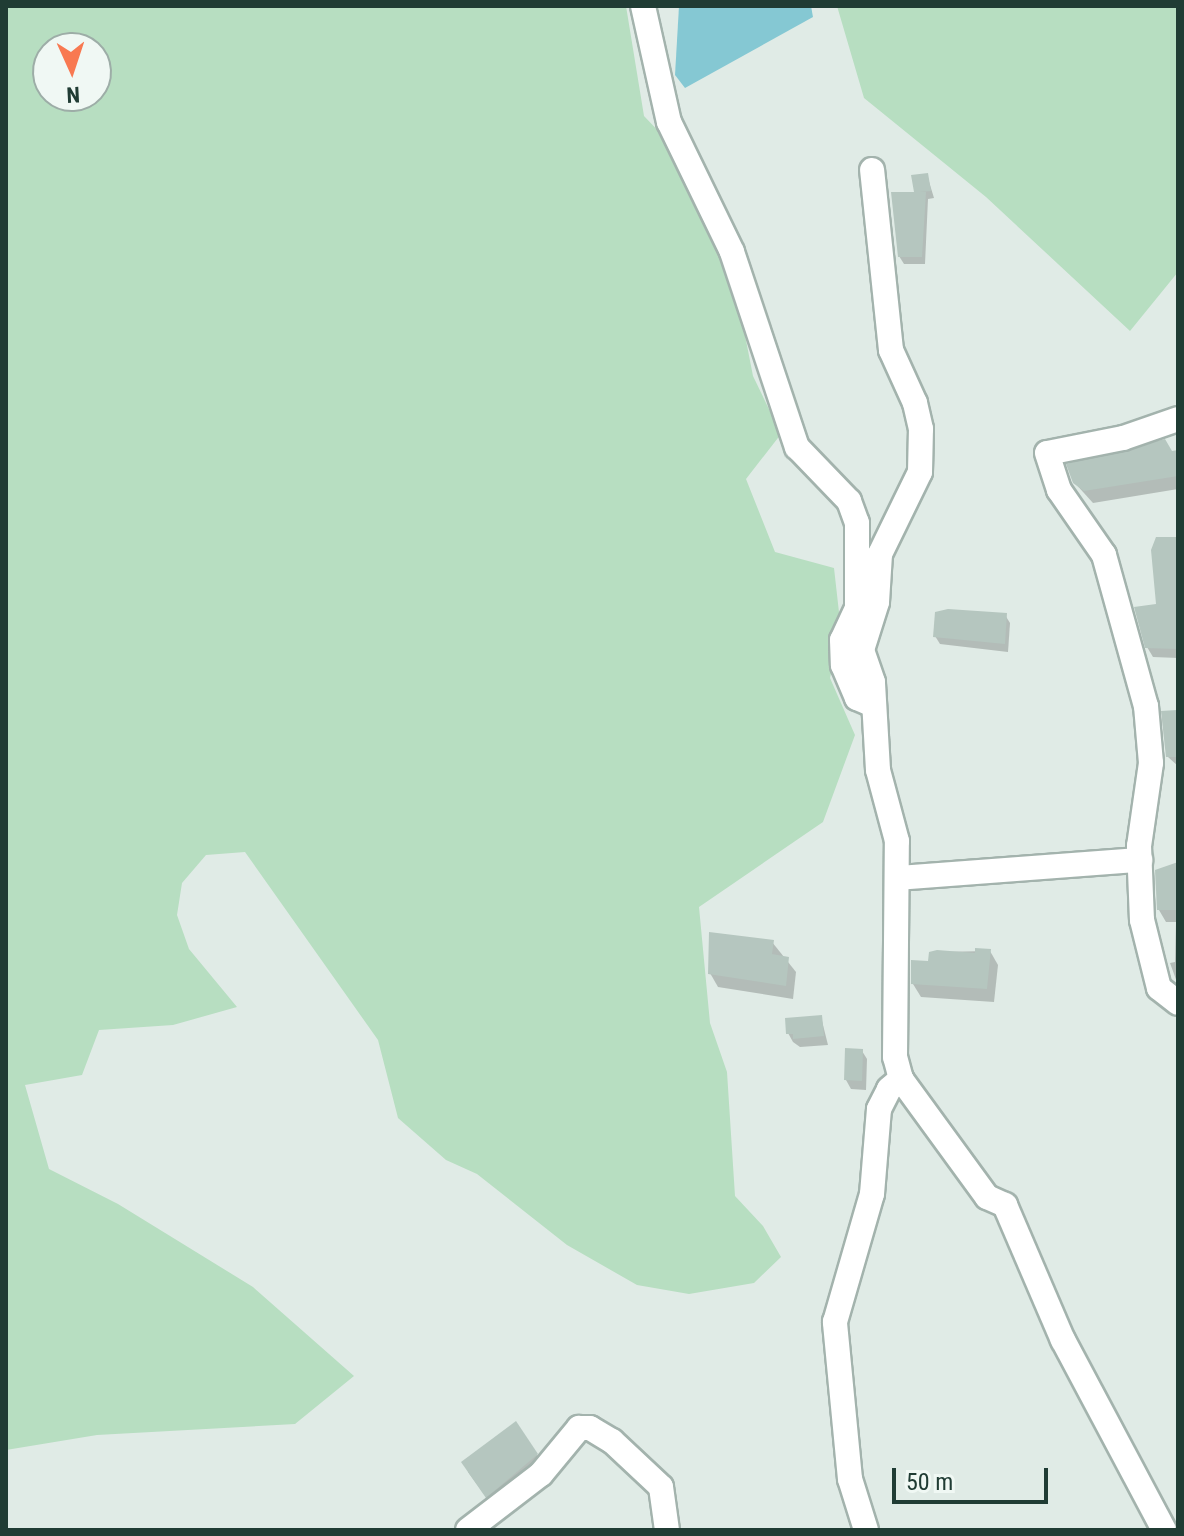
<!DOCTYPE html>
<style>
body{margin:0}
#map{position:relative;width:1184px;height:1536px;overflow:hidden;background:#e0ebe6;font-family:"Roboto Condensed",sans-serif}
div>[style]{position:absolute}
[style*='--x']{left:calc(var(--x)*1px);top:calc(var(--y)*1px);width:calc(var(--w)*1px);rotate:calc(var(--a)*1deg)}
.green>*{inset:0;background:#b7dec1}
.water>*{inset:0;background:#85c8d3}
.shadow>*{inset:0;background:#0003}
.building>*{inset:0;background:#b5c6bf}
.roads{filter:drop-shadow(2px 0 #a3b3ad) drop-shadow(-2px 0 #a3b3ad) drop-shadow(0 2px #a3b3ad) drop-shadow(0 -2px #a3b3ad)}
.street>*{height:24px;margin:-12px;padding:0 12px;transform-origin:12px;border-radius:12px;background:#fff}
span{translate:-50% -50%;white-space:nowrap;text-align:center;line-height:1.15;-webkit-text-stroke:7px #f0f8f4;paint-order:stroke}
.frame{position:absolute;inset:0;border:8px solid #203c34;pointer-events:none}
.north{position:absolute;left:32px;top:32px;width:80px;height:80px;box-sizing:border-box;background:#f0f8f4;border:2px solid #9dada7;border-radius:50%;rotate:177deg;font-size:22px;font-weight:700;line-height:32px;text-align:center;color:#203c34}
.north::after{content:'';display:block;margin:auto;width:28px;height:36px;background:#f87951;clip-path:polygon(50% 0,100% 100%,50% 72%,0 100%)}
.scale{position:absolute;left:892px;top:1468px;width:156px;height:36px;box-sizing:border-box;border:4px solid #203c34;border-top:0;padding-left:10px;font-size:24px;line-height:28px;white-space:nowrap;color:#203c34;-webkit-text-stroke:6px #f0f8f4;paint-order:stroke}
</style>
<div id="map">
<div class="green">
<i style="clip-path:polygon(evenodd,6px 6px,626px 6px,644px 116px,666px 139px,731px 264px,753px 376px,781px 434px,746px 479px,775px 552px,834px 568px,841px 630px,830px 678px,855px 735px,823px 822px,699px 907px,710px 1023px,727px 1072px,735px 1196px,763px 1226px,781px 1257px,754px 1283px,689px 1294px,637px 1285px,567px 1245px,477px 1174px,446px 1160px,398px 1118px,378px 1040px,245px 852px,206px 855px,182px 883px,177px 915px,189px 949px,237px 1007px,173px 1025px,99px 1030px,82px 1075px,25px 1085px,49px 1169px,118px 1204px,253px 1287px,354px 1376px,295px 1424px,97px 1435px,6px 1450px,6px 6px,48px 48px,96px 48px,96px 96px,48px 96px,48px 48px)"></i>
<i style="clip-path:polygon(837px 6px,1178px 6px,1178px 272px,1130px 331px,986px 197px,864px 98px)"></i>
</div>
<div class="water">
<i style="clip-path:polygon(679px 6px,811px 6px,813px 17px,685px 88px,675px 75px)"></i>
</div>
<div class="shadow">
<i style="clip-path:polygon(927px 175px,934px 198px,928px 199px,925px 264px,904px 264px,899px 256px,916px 194px)"></i>
<i style="clip-path:polygon(1178px 452px,1178px 489px,1093px 503px,1074px 482px)"></i>
<i style="clip-path:polygon(1178px 538px,1178px 658px,1153px 657px,1147px 647px)"></i>
<i style="clip-path:polygon(1005px 615px,1010px 623px,1008px 652px,940px 644px,935px 636px)"></i>
<i style="clip-path:polygon(1178px 711px,1178px 766px,1168px 757px,1164px 713px)"></i>
<i style="clip-path:polygon(1178px 865px,1178px 985px,1170px 963px,1175px 962px,1176px 922px,1166px 922px,1159px 910px)"></i>
<i style="clip-path:polygon(772px 942px,796px 972px,793px 999px,718px 987px,710px 973px)"></i>
<i style="clip-path:polygon(990px 951px,998px 965px,994px 1002px,921px 997px,913px 984px,937px 952px)"></i>
<i style="clip-path:polygon(821px 1017px,828px 1045px,800px 1047px,793px 1042px,788px 1033px)"></i>
<i style="clip-path:polygon(862px 1051px,867px 1059px,866px 1090px,851px 1089px,846px 1080px)"></i>
<i style="clip-path:polygon(537px 1455px,542px 1464px,492px 1505px,468px 1472px)"></i>
</div>
<div class="building">
<i style="clip-path:polygon(928px 173px,931px 191px,920px 192px,926px 192px,922px 257px,898px 257px,891px 192px,914px 192px,911px 175px)"></i>
<i style="clip-path:polygon(1165px 439px,1172px 451px,1178px 450px,1178px 476px,1084px 491px,1073px 483px,1066px 464px)"></i>
<i style="clip-path:polygon(1156px 537px,1178px 537px,1178px 649px,1145px 648px,1134px 607px,1156px 604px,1151px 550px)"></i>
<i style="clip-path:polygon(948px 609px,1007px 613px,1005px 644px,933px 637px,935px 612px)"></i>
<i style="clip-path:polygon(1177px 710px,1178px 757px,1166px 757px,1161px 711px)"></i>
<i style="clip-path:polygon(1178px 862px,1178px 910px,1157px 910px,1155px 870px)"></i>
<i style="clip-path:polygon(709px 932px,774px 940px,772px 954px,789px 957px,786px 986px,708px 974px)"></i>
<i style="clip-path:polygon(975px 948px,991px 949px,987px 989px,911px 984px,911px 960px,928px 961px,929px 952px,937px 950px,975px 953px)"></i>
<i style="clip-path:polygon(822px 1015px,824px 1036px,793px 1039px,793px 1034px,786px 1034px,785px 1018px)"></i>
<i style="clip-path:polygon(845px 1048px,863px 1049px,862px 1081px,844px 1080px)"></i>
<i style="clip-path:polygon(516px 1421px,538px 1454px,486px 1498px,461px 1462px)"></i>
</div>
<div class="roads">
<div class="street">
<i style="--x:643;--y:6;--w:119;--a:77.4"></i>
<i style="--x:669;--y:122;--w:144;--a:64.1"></i>
<i style="--x:732;--y:252;--w:206;--a:71.6"></i>
<i style="--x:797;--y:447;--w:75;--a:46.1"></i>
<i style="--x:849;--y:501;--w:23;--a:70"></i>
<i style="--x:857;--y:523;--w:85;--a:90"></i>
<i style="--x:857;--y:608;--w:35;--a:115"></i>
<i style="--x:842;--y:640;--w:25;--a:88"></i>
<i style="--x:843;--y:665;--w:36;--a:67"></i>
<i style="--x:857;--y:698;--w:15;--a:23"></i>
<i style="--x:1178;--y:419;--w:58;--a:160.9"></i>
<i style="--x:1123;--y:438;--w:77;--a:168.8"></i>
<i style="--x:1047;--y:453;--w:39;--a:72"></i>
<i style="--x:1059;--y:490;--w:79;--a:55.3"></i>
<i style="--x:1104;--y:555;--w:157;--a:74.5"></i>
<i style="--x:1146;--y:706;--w:57;--a:85"></i>
<i style="--x:1151;--y:763;--w:84;--a:98.2"></i>
<i style="--x:1139;--y:846;--w:74;--a:87.7"></i>
<i style="--x:1142;--y:920;--w:70;--a:76"></i>
<i style="--x:1159;--y:988;--w:24;--a:38"></i>
<i style="--x:898;--y:878;--w:243;--a:-4.3"></i>
<i style="--x:901;--y:1079;--w:146;--a:53.9"></i>
<i style="--x:987;--y:1197;--w:20;--a:24"></i>
<i style="--x:1005;--y:1205;--w:147;--a:66.8"></i>
<i style="--x:1063;--y:1340;--w:215;--a:62"></i>
<i style="--x:468;--y:1530;--w:92;--a:-37.5"></i>
<i style="--x:541;--y:1474;--w:60;--a:-50.4"></i>
<i style="--x:579;--y:1428;--w:11;--a:0"></i>
<i style="--x:590;--y:1428;--w:26;--a:31"></i>
<i style="--x:612;--y:1441;--w:67;--a:43.2"></i>
<i style="--x:661;--y:1487;--w:43;--a:82.1"></i>
<i style="--x:866;--y:1530;--w:53;--a:-107.4"></i>
<i style="--x:850;--y:1479;--w:158;--a:-95.5"></i>
<i style="--x:835;--y:1322;--w:133;--a:-73.9"></i>
<i style="--x:872;--y:1194;--w:85;--a:-85.3"></i>
<i style="--x:879;--y:1109;--w:22;--a:-63"></i>
<i style="--x:889;--y:1089;--w:16;--a:-40"></i>
<i style="--x:901;--y:1079;--w:23;--a:-105"></i>
<i style="--x:895;--y:1057;--w:216;--a:-89.5"></i>
<i style="--x:897;--y:841;--w:73;--a:-105"></i>
<i style="--x:878;--y:770;--w:88;--a:-93.3"></i>
<i style="--x:873;--y:682;--w:34;--a:-109"></i>
<i style="--x:862;--y:650;--w:50;--a:-72.6"></i>
<i style="--x:877;--y:602;--w:48;--a:-86.4"></i>
<i style="--x:880;--y:554;--w:91;--a:-64"></i>
<i style="--x:920;--y:472;--w:43;--a:-88.7"></i>
<i style="--x:921;--y:429;--w:27;--a:-103"></i>
<i style="--x:915;--y:403;--w:58;--a:-114.4"></i>
<i style="--x:891;--y:350;--w:181;--a:-96"></i>
</div>
</div>
<div class="frame"></div>
<div class="north">N</div>
<div class="scale">50 m</div>
</div>
